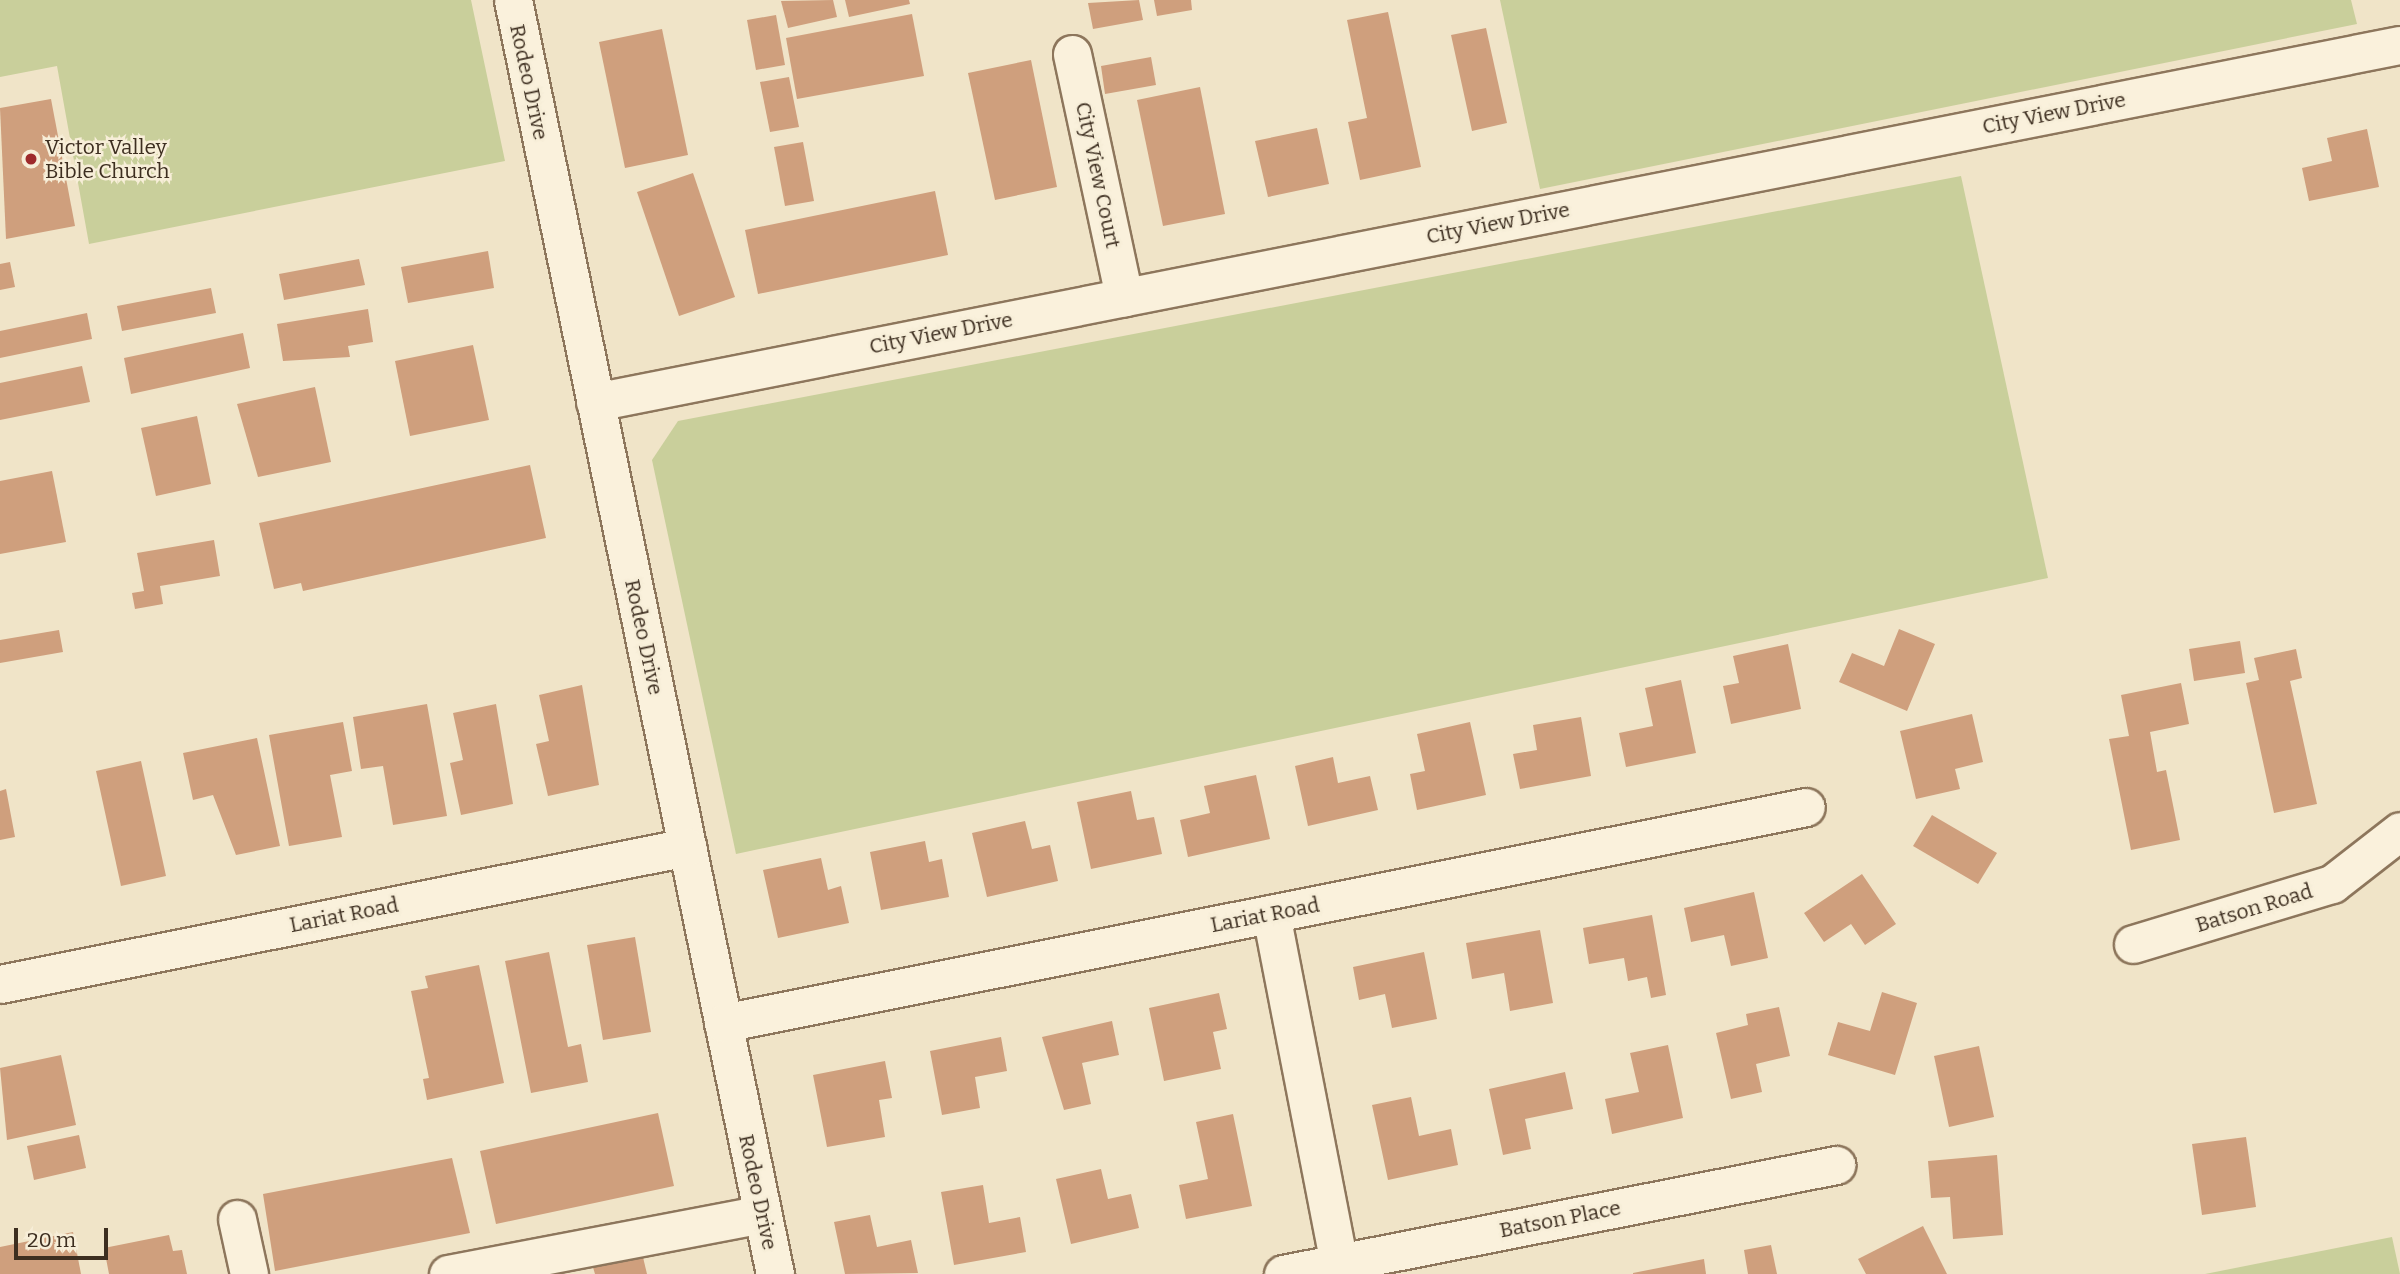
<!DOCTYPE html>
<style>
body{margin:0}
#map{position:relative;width:2400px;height:1274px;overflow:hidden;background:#f0e4c8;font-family:Bitter,serif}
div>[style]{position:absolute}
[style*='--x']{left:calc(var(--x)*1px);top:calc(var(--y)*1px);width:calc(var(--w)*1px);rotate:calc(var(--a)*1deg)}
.green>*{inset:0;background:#c9cf9b}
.building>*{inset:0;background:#cf9f7d}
.roads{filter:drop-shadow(2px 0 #8d765c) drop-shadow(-2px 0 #8d765c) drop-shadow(0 2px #8d765c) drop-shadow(0 -2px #8d765c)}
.minor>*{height:37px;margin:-18.5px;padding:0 18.5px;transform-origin:18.5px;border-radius:18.5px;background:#faf1dc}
.dots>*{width:19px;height:19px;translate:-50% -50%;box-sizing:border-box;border:4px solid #f7eed8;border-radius:50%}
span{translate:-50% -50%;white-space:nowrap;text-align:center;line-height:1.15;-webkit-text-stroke:5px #f7eed8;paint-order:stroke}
.street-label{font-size:21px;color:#3d2e20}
.poi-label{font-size:21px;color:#3d2e20}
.left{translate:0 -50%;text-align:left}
.scale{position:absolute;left:14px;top:1228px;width:94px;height:32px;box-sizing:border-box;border:4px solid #3d2e20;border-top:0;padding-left:9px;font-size:21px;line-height:24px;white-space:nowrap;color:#3d2e20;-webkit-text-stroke:5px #f7eed8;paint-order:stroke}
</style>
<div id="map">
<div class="green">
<i style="clip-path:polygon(0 0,471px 0,505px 161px,89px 244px,57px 66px,0 77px)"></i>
<i style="clip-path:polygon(1500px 0,2351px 0,2357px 24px,1540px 189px)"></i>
<i style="clip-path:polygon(1961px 176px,2048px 578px,736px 854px,652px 460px,678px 421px)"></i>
<i style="clip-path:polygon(2392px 1237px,2400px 1274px,2205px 1274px)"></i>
</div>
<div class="building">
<i style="clip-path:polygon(833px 0,837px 17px,788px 28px,781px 1px)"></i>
<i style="clip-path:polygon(845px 0,909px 0,910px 4px,849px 17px)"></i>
<i style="clip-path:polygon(1139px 0,1143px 20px,1093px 29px,1088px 3px)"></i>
<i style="clip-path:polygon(1154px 0,1191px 0,1192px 10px,1157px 16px)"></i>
<i style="clip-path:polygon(1388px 12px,1421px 167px,1360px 180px,1348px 122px,1367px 118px,1347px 20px)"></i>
<i style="clip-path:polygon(912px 14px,924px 76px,797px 99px,786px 38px)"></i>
<i style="clip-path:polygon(776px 15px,785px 65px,756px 70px,747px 20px)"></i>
<i style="clip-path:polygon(1486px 28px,1507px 123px,1472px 131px,1451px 35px)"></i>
<i style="clip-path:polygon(662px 29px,688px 155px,625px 168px,599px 42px)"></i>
<i style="clip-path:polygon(1151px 57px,1156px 85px,1105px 94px,1101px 66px)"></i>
<i style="clip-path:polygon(1031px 60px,1057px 187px,995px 200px,968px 73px)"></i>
<i style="clip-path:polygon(789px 77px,799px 127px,770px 132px,760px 82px)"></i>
<i style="clip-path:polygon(1200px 87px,1225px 214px,1163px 226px,1137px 100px)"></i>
<i style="clip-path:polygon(51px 99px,75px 226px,6px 239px,0 108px)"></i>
<i style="clip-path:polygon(1317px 128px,1329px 184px,1268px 197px,1255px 141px)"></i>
<i style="clip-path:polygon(2367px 129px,2379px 187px,2309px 201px,2302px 168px,2332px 161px,2327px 138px)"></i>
<i style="clip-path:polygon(803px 142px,814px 201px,785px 206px,774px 147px)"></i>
<i style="clip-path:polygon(693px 173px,735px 297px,679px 316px,637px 192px)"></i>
<i style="clip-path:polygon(935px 191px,948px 255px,758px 294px,745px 230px)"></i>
<i style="clip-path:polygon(488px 251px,494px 288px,408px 303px,401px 267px)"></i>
<i style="clip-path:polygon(359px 259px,365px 285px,284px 300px,279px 274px)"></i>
<i style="clip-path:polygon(10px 262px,15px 287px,0 290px,0 264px)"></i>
<i style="clip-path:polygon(211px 288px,216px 313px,122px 331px,117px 306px)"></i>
<i style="clip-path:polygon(368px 309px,373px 342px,348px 346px,350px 357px,283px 361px,277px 324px)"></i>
<i style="clip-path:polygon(87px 313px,92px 339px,0 358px,0 331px)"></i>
<i style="clip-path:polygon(243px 333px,250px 368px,131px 394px,124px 358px)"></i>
<i style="clip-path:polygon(473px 345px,489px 420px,410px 436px,395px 361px)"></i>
<i style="clip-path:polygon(82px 366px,90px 402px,0 420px,0 383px)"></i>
<i style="clip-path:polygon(315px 387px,331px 462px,258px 477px,237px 404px)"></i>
<i style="clip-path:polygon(197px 416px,211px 484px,156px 496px,141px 428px)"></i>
<i style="clip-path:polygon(530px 465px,546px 538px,303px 591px,301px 583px,274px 589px,259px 523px)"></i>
<i style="clip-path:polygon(52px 471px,66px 542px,0 554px,0 481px)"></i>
<i style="clip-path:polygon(214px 540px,220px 576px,160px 586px,163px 604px,135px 609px,132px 593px,144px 591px,137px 553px)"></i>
<i style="clip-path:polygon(1899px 629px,1935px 644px,1907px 711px,1839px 682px,1852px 653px,1884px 666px)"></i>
<i style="clip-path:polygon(59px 630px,63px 652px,0 663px,0 640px)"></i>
<i style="clip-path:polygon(2240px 641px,2245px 673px,2194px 681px,2189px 649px)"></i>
<i style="clip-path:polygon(1788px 644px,1801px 709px,1731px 724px,1723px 686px,1739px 683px,1733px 656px)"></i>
<i style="clip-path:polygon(2296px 649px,2302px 678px,2290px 681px,2317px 804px,2274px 813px,2246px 683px,2259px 680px,2254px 658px)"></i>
<i style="clip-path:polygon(1681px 680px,1696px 753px,1626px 767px,1619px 733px,1653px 726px,1645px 688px)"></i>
<i style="clip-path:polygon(2181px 683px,2189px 724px,2150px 732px,2157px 772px,2166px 770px,2180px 840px,2131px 850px,2109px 739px,2129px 736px,2121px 695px)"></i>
<i style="clip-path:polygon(582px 685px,599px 785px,548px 796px,536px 744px,549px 741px,539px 695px)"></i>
<i style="clip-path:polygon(427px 704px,447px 816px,393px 825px,383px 766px,361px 769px,353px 717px)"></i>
<i style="clip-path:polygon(496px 704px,513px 804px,461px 815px,450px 763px,463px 760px,453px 713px)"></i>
<i style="clip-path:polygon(1972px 714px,1983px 762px,1955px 769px,1960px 789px,1916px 799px,1900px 731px)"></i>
<i style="clip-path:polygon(1581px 717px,1591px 776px,1520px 789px,1513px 754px,1537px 750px,1533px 725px)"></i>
<i style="clip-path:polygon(343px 722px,352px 771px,330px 775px,342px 837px,289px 846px,269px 735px)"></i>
<i style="clip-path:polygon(1470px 722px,1486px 795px,1417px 810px,1410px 774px,1425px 771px,1417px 734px)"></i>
<i style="clip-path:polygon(257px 738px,280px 846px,236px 855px,213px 795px,193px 800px,183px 753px)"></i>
<i style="clip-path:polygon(1333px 757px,1338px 783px,1370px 776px,1378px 810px,1308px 826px,1295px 766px)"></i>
<i style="clip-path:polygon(141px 761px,166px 876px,121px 886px,96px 771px)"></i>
<i style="clip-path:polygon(1256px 775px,1270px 839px,1188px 857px,1180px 820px,1210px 813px,1204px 786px)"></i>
<i style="clip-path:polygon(6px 789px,15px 837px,0 840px,0 791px)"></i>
<i style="clip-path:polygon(1131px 791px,1137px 820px,1154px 817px,1162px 854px,1091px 869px,1077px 802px)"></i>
<i style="clip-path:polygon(1932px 815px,1997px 853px,1978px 884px,1913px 846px)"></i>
<i style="clip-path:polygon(1025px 821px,1032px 849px,1050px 845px,1058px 881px,987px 897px,972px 833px)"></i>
<i style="clip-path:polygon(925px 841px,929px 862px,942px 859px,949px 897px,881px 910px,870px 852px)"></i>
<i style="clip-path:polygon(821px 858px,828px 890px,841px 886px,849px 923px,778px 938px,763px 870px)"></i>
<i style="clip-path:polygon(1862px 874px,1896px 924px,1865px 945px,1851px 924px,1824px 942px,1804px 913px)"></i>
<i style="clip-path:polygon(1754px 892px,1768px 958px,1731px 966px,1724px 935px,1691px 942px,1684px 908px)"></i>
<i style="clip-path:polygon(1652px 915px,1666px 995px,1651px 998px,1647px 977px,1628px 981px,1624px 958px,1589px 964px,1583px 928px)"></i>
<i style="clip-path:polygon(1540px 930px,1553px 1003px,1510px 1011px,1504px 973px,1472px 979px,1466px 943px)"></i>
<i style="clip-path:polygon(635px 937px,651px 1032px,603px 1040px,587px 945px)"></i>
<i style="clip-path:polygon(549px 952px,568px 1047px,581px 1044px,588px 1082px,531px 1093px,505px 961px)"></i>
<i style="clip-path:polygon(1424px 952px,1437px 1019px,1392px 1028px,1385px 994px,1359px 1000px,1353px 967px)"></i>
<i style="clip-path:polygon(479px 965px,504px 1083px,427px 1100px,423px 1079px,429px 1078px,411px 991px,428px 988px,425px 976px)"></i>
<i style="clip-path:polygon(1882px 992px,1917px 1003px,1895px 1075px,1828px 1055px,1838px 1022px,1870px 1031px)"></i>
<i style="clip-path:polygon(1219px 993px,1227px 1029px,1213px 1032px,1221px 1069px,1164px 1081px,1149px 1008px)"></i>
<i style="clip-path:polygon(1779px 1007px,1790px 1056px,1756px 1064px,1762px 1092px,1731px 1099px,1716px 1033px,1748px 1025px,1746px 1014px)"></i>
<i style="clip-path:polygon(1112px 1021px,1119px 1055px,1082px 1063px,1091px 1104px,1064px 1110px,1042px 1037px)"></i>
<i style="clip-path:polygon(1001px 1037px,1007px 1071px,975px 1077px,980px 1108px,942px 1115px,930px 1051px)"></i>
<i style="clip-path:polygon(1668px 1045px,1683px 1118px,1612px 1134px,1605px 1099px,1639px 1092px,1630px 1053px)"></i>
<i style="clip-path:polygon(1979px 1046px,1994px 1117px,1949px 1127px,1934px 1056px)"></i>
<i style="clip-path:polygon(61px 1055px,76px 1125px,7px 1140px,0 1068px)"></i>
<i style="clip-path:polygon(885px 1061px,892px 1098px,879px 1100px,885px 1137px,827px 1147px,813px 1075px)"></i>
<i style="clip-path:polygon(1565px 1072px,1573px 1109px,1525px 1119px,1531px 1149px,1503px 1155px,1489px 1089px)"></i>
<i style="clip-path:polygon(1411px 1097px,1419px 1136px,1451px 1129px,1458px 1165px,1388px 1180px,1372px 1105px)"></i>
<i style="clip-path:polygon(658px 1113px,674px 1186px,496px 1224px,480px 1151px)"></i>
<i style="clip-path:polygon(1233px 1114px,1252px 1206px,1186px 1219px,1179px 1185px,1208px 1179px,1196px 1122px)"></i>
<i style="clip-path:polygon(79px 1135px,86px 1168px,34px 1180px,27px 1146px)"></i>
<i style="clip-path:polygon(2246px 1137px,2256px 1207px,2202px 1215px,2192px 1144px)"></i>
<i style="clip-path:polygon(1997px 1155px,2003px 1235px,1953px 1239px,1950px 1197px,1931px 1198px,1928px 1161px)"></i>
<i style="clip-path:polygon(452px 1158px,470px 1233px,275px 1271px,263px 1194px)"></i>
<i style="clip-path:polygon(1101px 1169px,1108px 1199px,1131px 1194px,1139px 1228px,1071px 1244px,1056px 1179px)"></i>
<i style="clip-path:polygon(983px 1185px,989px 1223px,1020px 1217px,1026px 1252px,954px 1265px,941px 1192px)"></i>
<i style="clip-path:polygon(870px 1215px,877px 1247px,911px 1240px,918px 1273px,845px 1274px,834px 1222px)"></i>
<i style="clip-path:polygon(1923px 1226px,1947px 1274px,1866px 1274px,1858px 1259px)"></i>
<i style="clip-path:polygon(73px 1232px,81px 1274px,0 1274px,0 1247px)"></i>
<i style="clip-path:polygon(169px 1235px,173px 1251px,182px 1250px,187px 1274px,109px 1274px,104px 1248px)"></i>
<i style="clip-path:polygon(1771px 1245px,1777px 1274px,1748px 1274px,1744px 1250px)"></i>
<i style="clip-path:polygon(642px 1253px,647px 1274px,595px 1274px,592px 1264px)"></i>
<i style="clip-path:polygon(1704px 1259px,1706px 1274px,1633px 1274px,1633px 1273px)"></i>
</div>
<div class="roads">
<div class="minor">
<i style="--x:513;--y:0;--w:1301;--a:78.38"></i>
<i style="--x:1072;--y:54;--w:249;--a:77.9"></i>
<i style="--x:595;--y:402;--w:1840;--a:-11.19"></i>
<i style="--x:1271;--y:914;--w:356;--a:79"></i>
<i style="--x:2133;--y:944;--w:208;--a:-16.8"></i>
<i style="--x:2332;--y:884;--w:86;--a:-37.9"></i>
<i style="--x:0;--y:984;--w:701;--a:-11.28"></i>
<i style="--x:723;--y:1023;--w:1104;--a:-11.28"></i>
<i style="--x:237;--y:1219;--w:56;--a:77.7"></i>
<i style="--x:448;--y:1274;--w:320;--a:-10.8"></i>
<i style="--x:1283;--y:1274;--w:564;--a:-11.15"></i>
</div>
</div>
<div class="dots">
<i style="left:31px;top:159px;background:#9e2a2b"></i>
</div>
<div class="street-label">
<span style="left:529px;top:82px;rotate:78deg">Rodeo Drive</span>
<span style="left:2054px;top:113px;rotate:-11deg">City View Drive</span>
<span style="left:1098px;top:175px;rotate:78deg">City View Court</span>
<span style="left:1498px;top:223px;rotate:-11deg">City View Drive</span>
<span style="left:941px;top:333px;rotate:-11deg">City View Drive</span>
<span style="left:644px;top:637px;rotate:78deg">Rodeo Drive</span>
<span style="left:2254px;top:908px;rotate:-17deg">Batson Road</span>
<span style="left:344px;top:915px;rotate:-11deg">Lariat Road</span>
<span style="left:1265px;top:915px;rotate:-11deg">Lariat Road</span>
<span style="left:758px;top:1192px;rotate:78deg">Rodeo Drive</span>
<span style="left:1560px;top:1219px;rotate:-11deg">Batson Place</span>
</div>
<div class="poi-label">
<span class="left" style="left:45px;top:159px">Victor Valley<br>Bible Church</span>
</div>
<div class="scale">20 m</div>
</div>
